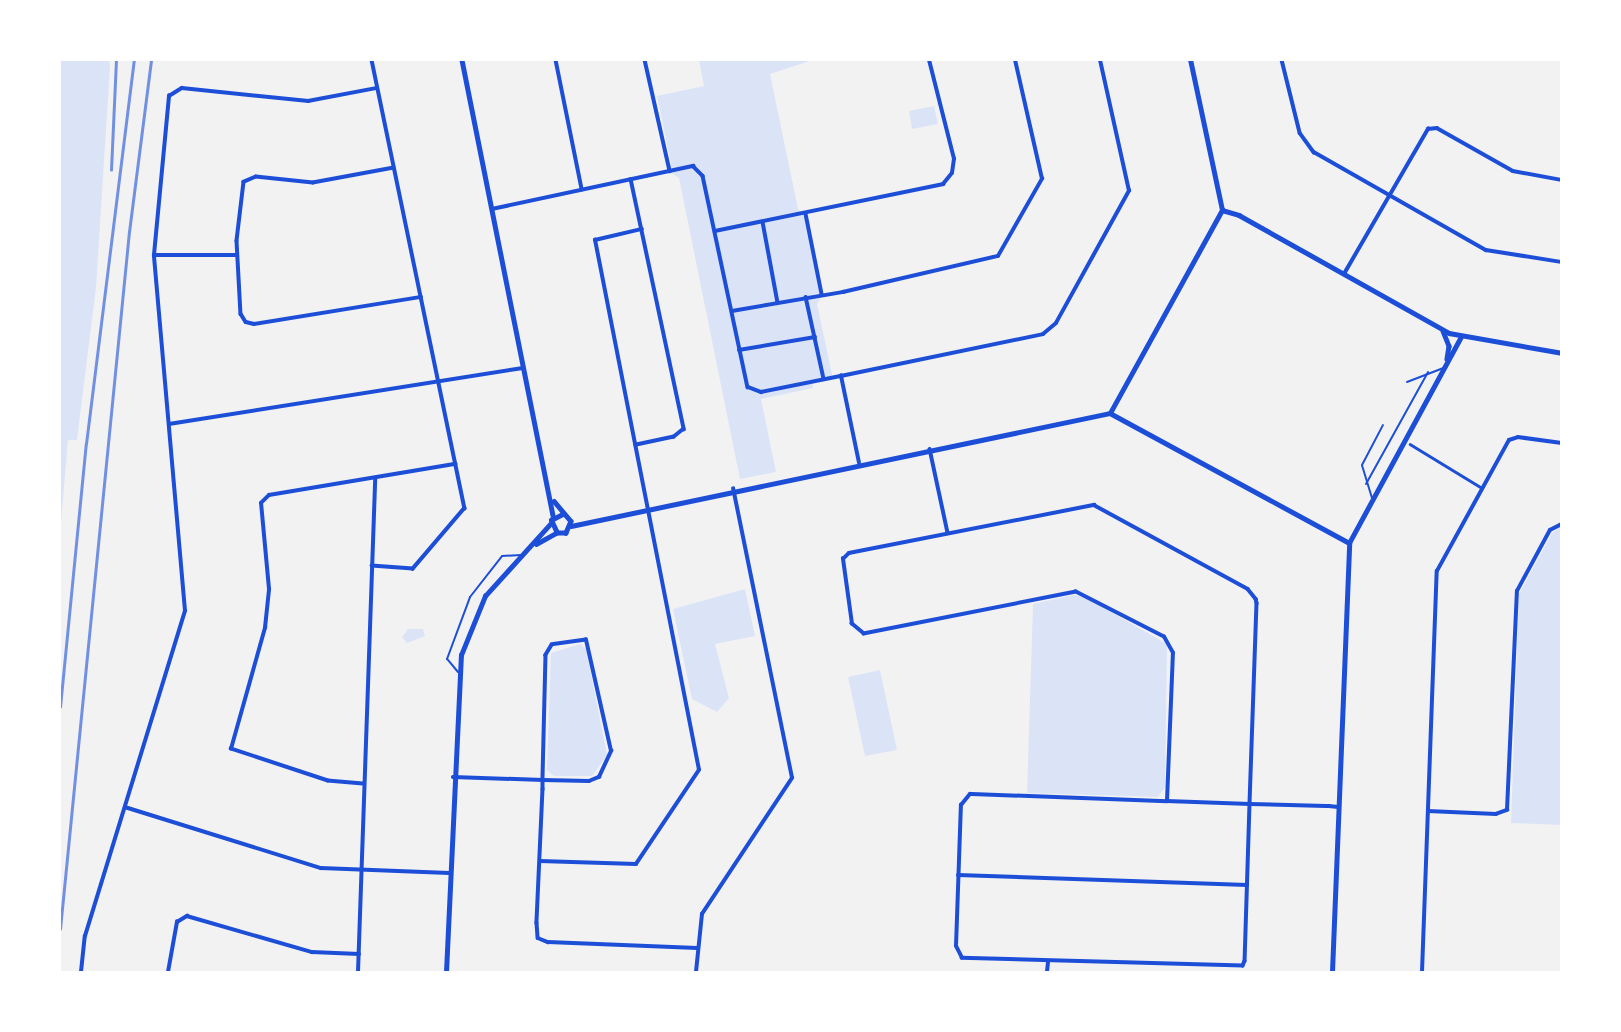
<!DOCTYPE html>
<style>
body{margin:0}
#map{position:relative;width:1621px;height:1032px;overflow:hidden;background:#f2f2f2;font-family:Lato,sans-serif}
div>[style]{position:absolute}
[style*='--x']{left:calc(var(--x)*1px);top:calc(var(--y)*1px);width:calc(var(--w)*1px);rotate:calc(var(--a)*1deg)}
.green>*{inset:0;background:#dbe4f7}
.service>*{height:2px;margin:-1px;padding:0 1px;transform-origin:1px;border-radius:1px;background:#1d4ed8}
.pedestrian>*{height:2.5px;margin:-1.25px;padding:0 1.25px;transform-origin:1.25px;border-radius:1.25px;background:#1d4ed8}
.minor>*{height:3.5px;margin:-1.75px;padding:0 1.75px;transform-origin:1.75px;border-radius:1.75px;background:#1d4ed8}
.tertiary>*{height:4.5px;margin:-2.25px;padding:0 2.25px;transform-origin:2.25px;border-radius:2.25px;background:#1d4ed8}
.rail>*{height:2.5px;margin:-1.25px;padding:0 1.25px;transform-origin:1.25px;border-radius:1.25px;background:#7290e2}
span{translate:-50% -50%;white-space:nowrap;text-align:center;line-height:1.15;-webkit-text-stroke:7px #fff;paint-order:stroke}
.frame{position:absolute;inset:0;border:61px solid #fff;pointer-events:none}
</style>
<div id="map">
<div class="green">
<i style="clip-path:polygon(60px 60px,109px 60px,110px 67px,96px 288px,77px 440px,68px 440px,60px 535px)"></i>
<i style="clip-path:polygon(699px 60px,813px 60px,770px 74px,798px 209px,807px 216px,818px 287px,823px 294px,817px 304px,833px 379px,812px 383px,813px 388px,761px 399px,776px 472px,740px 479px,679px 178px,668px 171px,671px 163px,657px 96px,704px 86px)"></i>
<i style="clip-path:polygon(934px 106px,938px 124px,912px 129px,909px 111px)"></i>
<i style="clip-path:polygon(1561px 527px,1561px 825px,1511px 823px,1519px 594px,1552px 533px)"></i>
<i style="clip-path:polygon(745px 589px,755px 636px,715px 644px,729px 698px,717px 712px,692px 699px,673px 609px)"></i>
<i style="clip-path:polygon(1073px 595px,1085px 597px,1167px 644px,1165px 787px,1158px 797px,1027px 793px,1033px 604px)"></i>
<i style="clip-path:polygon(408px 629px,423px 629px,425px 636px,407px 643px,402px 637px)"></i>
<i style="clip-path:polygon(580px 644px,586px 649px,607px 755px,592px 776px,554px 776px,547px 770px,551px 653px)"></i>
<i style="clip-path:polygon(880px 670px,897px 750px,865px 756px,848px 677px)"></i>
</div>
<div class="service">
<i style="--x:1407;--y:382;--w:39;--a:-21"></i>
<i style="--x:1366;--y:484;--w:128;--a:-61"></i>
<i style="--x:1372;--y:498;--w:34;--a:-107"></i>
<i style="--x:1362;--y:465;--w:45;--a:-62.3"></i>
<i style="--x:458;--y:672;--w:17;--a:-130"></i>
<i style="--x:447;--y:659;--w:66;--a:-69.6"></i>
<i style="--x:470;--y:597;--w:52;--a:-52"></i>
<i style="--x:502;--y:556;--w:19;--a:-3"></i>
</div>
<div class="pedestrian">
<i style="--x:1410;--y:444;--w:84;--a:31.4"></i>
</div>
<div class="minor">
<i style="--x:372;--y:60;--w:458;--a:78.3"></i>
<i style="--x:465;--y:508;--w:80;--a:130.4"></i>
<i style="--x:413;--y:569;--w:41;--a:-175.8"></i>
<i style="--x:556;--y:60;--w:132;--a:78.6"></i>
<i style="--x:645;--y:60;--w:114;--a:77.3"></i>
<i style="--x:1282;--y:60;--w:75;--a:76.1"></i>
<i style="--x:1300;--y:133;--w:24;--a:54"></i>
<i style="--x:1314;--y:152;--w:198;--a:29.7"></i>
<i style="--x:1486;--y:250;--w:77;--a:9"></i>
<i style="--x:394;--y:168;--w:82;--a:169.5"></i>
<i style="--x:313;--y:183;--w:57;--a:-174"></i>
<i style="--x:256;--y:177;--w:13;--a:157"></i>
<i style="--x:244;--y:182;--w:59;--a:96.8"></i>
<i style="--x:237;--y:241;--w:73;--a:86.9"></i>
<i style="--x:241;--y:314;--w:9;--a:58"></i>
<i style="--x:246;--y:322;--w:8;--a:14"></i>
<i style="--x:254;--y:324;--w:169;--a:-9.2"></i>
<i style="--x:631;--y:179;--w:256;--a:78"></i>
<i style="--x:684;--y:429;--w:13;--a:141"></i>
<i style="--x:674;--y:437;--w:39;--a:168"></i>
<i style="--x:492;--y:209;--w:206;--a:-12.1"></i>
<i style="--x:693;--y:166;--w:14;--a:45"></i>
<i style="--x:703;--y:176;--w:216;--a:78"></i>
<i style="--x:748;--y:387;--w:14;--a:21"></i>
<i style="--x:761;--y:392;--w:82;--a:-11.3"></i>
<i style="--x:806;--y:214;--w:82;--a:78.7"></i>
<i style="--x:763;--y:222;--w:82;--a:79.5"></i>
<i style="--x:715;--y:231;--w:233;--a:-11.6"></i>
<i style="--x:943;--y:184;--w:14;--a:-51"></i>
<i style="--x:952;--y:173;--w:14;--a:-82"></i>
<i style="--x:954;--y:159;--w:102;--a:-104.2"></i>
<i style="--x:154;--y:255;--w:83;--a:0"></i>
<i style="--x:1344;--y:274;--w:168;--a:-59.9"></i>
<i style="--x:1428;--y:129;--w:9;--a:-6"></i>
<i style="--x:1437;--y:128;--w:87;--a:29.5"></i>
<i style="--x:1513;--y:171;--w:50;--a:10.4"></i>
<i style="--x:806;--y:297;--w:84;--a:77.6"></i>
<i style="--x:732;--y:311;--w:113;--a:-9.7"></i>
<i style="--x:843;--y:292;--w:159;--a:-13.1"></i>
<i style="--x:998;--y:256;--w:89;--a:-60.3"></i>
<i style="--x:1042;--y:179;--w:122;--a:-102.8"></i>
<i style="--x:739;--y:350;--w:77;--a:-9.7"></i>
<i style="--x:169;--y:424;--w:358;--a:-9"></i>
<i style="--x:930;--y:449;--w:86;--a:77.9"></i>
<i style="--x:859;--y:463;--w:89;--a:-101.7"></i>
<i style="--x:841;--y:376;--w:206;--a:-11.7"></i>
<i style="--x:1043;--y:334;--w:17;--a:-40"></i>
<i style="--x:1056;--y:323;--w:151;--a:-61.1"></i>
<i style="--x:1129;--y:191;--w:134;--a:-102.5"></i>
<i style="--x:453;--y:777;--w:90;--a:1.9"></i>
<i style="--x:543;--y:780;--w:46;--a:1.2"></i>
<i style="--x:589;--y:781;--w:11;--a:-22"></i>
<i style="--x:599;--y:777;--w:29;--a:-65"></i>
<i style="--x:611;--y:751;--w:114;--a:-102.7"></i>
<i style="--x:586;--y:640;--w:34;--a:172"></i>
<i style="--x:552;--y:645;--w:12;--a:121"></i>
<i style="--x:546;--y:655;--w:125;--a:91.4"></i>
<i style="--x:543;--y:780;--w:9;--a:90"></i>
<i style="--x:543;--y:789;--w:134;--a:92.6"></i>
<i style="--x:537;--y:923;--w:15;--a:86"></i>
<i style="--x:538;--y:938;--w:11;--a:22"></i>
<i style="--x:548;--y:942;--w:149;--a:2.3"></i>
<i style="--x:363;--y:784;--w:35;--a:-175"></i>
<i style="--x:328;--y:781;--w:102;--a:-161.7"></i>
<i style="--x:231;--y:749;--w:126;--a:-74.3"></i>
<i style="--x:265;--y:628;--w:39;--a:-84"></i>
<i style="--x:269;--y:589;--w:86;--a:-95.3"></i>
<i style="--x:261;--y:503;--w:11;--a:-45"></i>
<i style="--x:269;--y:495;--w:189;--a:-9.5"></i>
<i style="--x:1167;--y:801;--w:148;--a:-87.7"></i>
<i style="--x:1173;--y:653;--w:18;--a:-119"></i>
<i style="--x:1164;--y:637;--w:99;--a:-152.9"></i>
<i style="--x:1076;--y:592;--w:216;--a:168.8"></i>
<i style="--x:864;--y:634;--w:16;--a:-140"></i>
<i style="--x:852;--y:624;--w:66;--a:-97.9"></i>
<i style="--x:843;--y:559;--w:8;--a:-45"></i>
<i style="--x:849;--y:553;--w:250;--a:-11.1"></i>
<i style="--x:1094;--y:505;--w:175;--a:28.6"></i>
<i style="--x:1248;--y:589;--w:13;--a:51"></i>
<i style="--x:1256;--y:599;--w:4;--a:76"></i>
<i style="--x:1257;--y:603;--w:201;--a:92"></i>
<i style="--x:1250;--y:804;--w:157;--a:91.8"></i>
<i style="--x:1245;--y:961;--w:5;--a:112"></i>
<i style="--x:1243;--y:966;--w:281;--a:-178.4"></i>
<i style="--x:962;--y:958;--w:13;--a:-117"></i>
<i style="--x:956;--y:946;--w:141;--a:-88"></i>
<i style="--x:961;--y:805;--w:14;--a:-51"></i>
<i style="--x:970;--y:794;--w:2;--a:0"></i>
<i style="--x:972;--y:794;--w:195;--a:2.1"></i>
<i style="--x:1167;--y:801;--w:83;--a:2.1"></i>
<i style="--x:1250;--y:804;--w:76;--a:1.5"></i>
<i style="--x:1326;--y:806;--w:3;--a:0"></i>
<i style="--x:1329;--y:806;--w:9;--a:6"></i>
<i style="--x:125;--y:807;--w:205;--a:17.3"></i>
<i style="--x:321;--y:868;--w:128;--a:2.2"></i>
<i style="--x:1428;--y:811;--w:68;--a:2.5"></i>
<i style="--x:1496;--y:814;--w:12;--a:-20"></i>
<i style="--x:1507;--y:810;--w:219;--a:-87.4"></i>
<i style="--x:1517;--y:591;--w:69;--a:-61.6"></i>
<i style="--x:1550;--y:530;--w:13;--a:-27"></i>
<i style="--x:540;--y:861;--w:96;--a:1.8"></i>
<i style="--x:636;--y:864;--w:113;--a:-56.2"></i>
<i style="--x:699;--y:770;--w:540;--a:-101.1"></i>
<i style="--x:595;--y:240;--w:48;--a:-13.2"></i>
<i style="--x:958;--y:875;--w:289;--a:2"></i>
<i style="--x:81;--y:972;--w:36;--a:-84"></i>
<i style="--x:85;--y:936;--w:340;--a:-72.9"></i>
<i style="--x:185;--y:611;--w:357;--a:-95"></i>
<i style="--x:154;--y:255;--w:160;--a:-84.6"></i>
<i style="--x:169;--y:96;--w:15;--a:-32"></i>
<i style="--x:182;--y:88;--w:127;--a:5.9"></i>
<i style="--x:308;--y:101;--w:70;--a:-10.7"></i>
<i style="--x:168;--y:972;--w:51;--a:-79.8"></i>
<i style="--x:177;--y:922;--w:12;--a:-31"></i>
<i style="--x:187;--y:916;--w:130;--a:16.1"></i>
<i style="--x:312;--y:952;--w:47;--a:2.4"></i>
<i style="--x:358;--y:972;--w:494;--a:-88"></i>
<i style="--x:696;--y:972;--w:58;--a:-84.1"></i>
<i style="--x:702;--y:914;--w:163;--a:-56.5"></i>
<i style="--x:792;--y:778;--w:295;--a:-101.5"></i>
<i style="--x:1047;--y:972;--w:10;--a:-84"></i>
<i style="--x:1422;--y:972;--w:401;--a:-87.9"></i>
<i style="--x:1437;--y:571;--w:149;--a:-61.2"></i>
<i style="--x:1509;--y:440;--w:9;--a:-18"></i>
<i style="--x:1518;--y:437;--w:44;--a:7.8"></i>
</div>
<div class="tertiary">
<i style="--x:462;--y:60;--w:466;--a:78.7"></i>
<i style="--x:1222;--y:210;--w:18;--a:16"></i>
<i style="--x:1239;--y:215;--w:241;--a:29.3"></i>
<i style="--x:1449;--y:333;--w:115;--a:10"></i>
<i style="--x:1443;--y:331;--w:16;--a:68"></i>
<i style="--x:1449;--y:346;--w:13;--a:99"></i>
<i style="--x:1110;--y:413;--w:232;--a:-61.1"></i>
<i style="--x:1222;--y:210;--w:153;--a:-102"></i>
<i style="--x:1110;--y:413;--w:272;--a:28.5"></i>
<i style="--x:554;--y:501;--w:26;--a:50"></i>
<i style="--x:571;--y:521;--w:13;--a:113"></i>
<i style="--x:566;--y:533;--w:9;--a:180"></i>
<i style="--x:557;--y:533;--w:14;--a:-115"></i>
<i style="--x:551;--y:520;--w:13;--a:-27"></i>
<i style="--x:571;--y:526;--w:551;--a:-11.84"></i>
<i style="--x:536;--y:544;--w:23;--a:-29"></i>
<i style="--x:446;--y:972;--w:317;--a:-87.3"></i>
<i style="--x:461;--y:655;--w:64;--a:-67.9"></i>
<i style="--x:485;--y:596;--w:97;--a:-47.9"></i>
<i style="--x:1332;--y:972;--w:429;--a:-87.7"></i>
<i style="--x:1349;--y:543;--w:234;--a:-61.5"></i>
</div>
<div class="rail">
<i style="--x:111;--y:170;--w:110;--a:-87.4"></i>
<i style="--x:60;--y:707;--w:264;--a:-84.4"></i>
<i style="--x:86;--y:444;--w:387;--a:-82.9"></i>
<i style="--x:60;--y:929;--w:700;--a:-84.35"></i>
<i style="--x:129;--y:232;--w:173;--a:-82.7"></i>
</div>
<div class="frame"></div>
</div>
